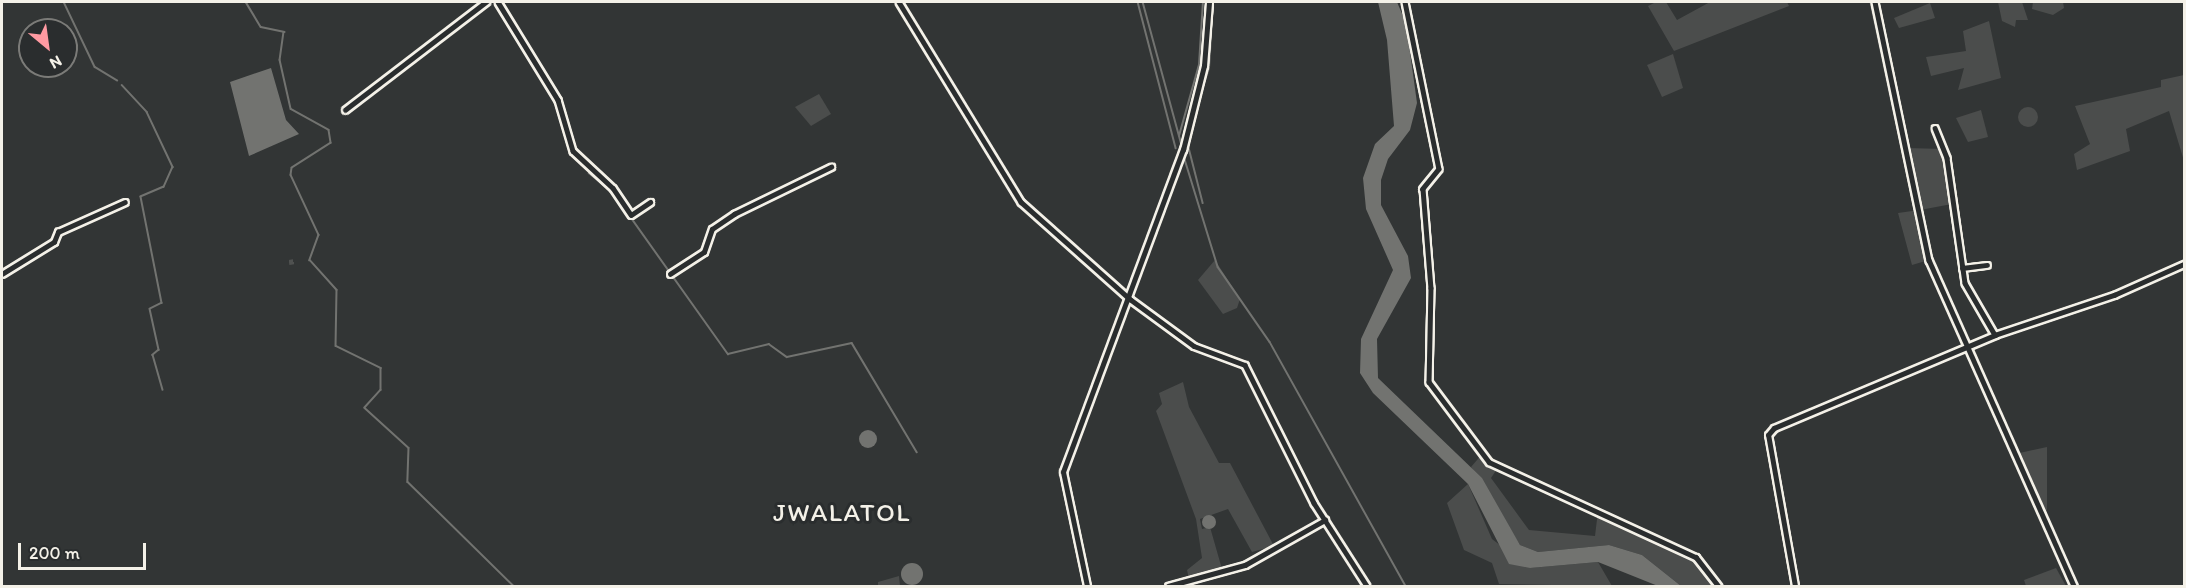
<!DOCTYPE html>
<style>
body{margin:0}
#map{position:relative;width:2186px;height:588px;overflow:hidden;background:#323535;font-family:Itim,sans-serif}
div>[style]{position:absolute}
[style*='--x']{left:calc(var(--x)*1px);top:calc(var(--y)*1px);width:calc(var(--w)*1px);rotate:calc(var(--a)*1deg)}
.green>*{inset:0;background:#4b4d4c}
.round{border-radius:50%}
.water>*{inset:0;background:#727370}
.stream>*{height:1.5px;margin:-0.75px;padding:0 0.75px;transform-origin:0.75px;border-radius:0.75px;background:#727370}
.minor-tunnel>*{height:4.5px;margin-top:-2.25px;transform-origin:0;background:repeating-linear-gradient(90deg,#4f5150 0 4.5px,transparent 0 6.5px)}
.roads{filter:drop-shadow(2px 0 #f4f1e8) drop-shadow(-2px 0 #f4f1e8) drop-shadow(0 2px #f4f1e8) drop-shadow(0 -2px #f4f1e8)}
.minor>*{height:4.5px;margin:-2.25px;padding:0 2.25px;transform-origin:2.25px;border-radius:2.25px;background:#2a2d2e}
span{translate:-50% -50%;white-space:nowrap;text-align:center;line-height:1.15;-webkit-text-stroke:6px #2a2d2e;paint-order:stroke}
.quarter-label{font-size:26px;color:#f4f1e8;letter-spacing:1.5px}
.frame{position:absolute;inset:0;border:3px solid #f4f1e8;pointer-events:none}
.north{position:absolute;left:18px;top:18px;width:60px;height:60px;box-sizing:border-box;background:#2a2d2e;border:2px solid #7b7b78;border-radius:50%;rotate:151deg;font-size:16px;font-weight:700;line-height:24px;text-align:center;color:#f4f1e8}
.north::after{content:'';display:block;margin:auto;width:21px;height:27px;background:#ff9aa2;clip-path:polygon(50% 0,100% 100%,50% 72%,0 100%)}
.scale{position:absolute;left:18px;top:543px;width:128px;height:27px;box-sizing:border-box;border:3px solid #f4f1e8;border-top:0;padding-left:8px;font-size:18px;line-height:21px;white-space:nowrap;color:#f4f1e8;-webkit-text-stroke:4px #2a2d2e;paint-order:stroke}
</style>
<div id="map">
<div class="green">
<i style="clip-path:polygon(1656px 2px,1666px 2px,1677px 20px,1710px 2px,1787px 2px,1789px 6px,1674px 51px,1648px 6px)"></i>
<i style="clip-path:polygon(1998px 2px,2022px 2px,2028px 20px,2016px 20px,2015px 27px,2002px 21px)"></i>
<i style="clip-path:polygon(2063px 2px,2064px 8px,2053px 15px,2032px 9px,2033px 2px)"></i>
<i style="clip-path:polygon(1930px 3px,1935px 18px,1899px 28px,1894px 18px)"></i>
<i style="clip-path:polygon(1989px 21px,2001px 78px,1958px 90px,1964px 68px,1931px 76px,1926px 57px,1966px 51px,1963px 31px)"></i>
<i style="clip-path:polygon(1673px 54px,1683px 88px,1662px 97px,1647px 65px)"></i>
<i style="clip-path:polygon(2184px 75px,2184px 161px,2169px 111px,2126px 129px,2130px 151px,2077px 170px,2074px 154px,2090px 144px,2075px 106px,2161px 87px,2161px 80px)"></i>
<i style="clip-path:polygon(819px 94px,831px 114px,811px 126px,795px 107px)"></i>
<i class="round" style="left:2018px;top:107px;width:20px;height:20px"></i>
<i style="clip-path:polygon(1981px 110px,1988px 137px,1968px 142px,1956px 118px)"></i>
<i style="clip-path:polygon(1906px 148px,1944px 149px,1952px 204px,1920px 210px,1929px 260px,1912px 265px,1898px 213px,1919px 210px)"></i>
<i style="clip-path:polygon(1215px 260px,1240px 299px,1237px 308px,1223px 314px,1198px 280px)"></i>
<i style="clip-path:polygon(1183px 382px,1189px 407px,1219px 463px,1230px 463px,1274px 546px,1252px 552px,1228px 509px,1200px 519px,1202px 529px,1210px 527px,1222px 569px,1189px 579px,1187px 570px,1202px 558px,1196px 519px,1156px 411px,1162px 404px,1159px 393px)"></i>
<i style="clip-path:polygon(2047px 447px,2047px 509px,2044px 517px,2015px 454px)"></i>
<i style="clip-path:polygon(1483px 453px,1499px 466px,1491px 478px,1529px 530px,1595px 536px,1598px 511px,1696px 557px,1719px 586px,1681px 586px,1642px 555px,1609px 545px,1538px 552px,1520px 545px,1471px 467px)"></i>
<i style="clip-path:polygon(1468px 484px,1492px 539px,1530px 568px,1598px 562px,1612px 586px,1499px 584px,1492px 563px,1464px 550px,1447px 503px)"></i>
<i style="clip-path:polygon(2056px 568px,2066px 586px,2026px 586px,2024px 580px)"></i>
<i style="clip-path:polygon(899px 576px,900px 586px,878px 586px,878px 582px)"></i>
</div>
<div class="water">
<i style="clip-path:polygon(1378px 2px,1397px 2px,1406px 23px,1417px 103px,1410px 130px,1388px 159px,1381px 180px,1381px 205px,1408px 256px,1411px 278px,1377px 339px,1378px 378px,1482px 478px,1520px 545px,1538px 552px,1609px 545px,1642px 555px,1681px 586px,1658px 586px,1598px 562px,1530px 568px,1509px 564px,1468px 484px,1373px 393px,1360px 373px,1361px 339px,1393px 270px,1366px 209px,1363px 178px,1375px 144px,1394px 126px,1387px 40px)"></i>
<i style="clip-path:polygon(271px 68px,286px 120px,299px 134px,249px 156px,230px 82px)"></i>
<i class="round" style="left:859px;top:430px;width:18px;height:18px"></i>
<i class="round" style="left:1202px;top:515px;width:14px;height:14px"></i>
<i class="round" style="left:901px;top:563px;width:22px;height:22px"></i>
</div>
<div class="stream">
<i style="--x:64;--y:2;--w:72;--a:64.5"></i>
<i style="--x:95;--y:67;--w:26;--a:31"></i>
<i style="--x:246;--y:2;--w:29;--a:59"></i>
<i style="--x:261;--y:27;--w:24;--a:12"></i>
<i style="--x:284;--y:32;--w:28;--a:98"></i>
<i style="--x:280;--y:60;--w:50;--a:77.3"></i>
<i style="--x:291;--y:109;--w:43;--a:28.9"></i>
<i style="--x:329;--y:130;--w:13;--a:81"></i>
<i style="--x:331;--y:143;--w:46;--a:147.3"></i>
<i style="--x:292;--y:168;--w:7;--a:98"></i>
<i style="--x:291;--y:175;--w:66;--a:65"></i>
<i style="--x:319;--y:235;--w:27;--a:110"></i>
<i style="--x:310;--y:260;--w:40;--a:48"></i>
<i style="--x:337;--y:290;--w:56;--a:91"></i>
<i style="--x:336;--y:346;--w:50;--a:26.1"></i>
<i style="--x:381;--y:368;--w:22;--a:90"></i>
<i style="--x:381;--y:390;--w:24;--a:132"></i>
<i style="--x:365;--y:408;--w:59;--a:42.3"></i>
<i style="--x:409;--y:448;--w:34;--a:92"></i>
<i style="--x:408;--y:482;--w:148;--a:44.5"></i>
<i style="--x:1138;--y:2;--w:151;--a:75.4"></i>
<i style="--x:1143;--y:2;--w:149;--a:74.8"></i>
<i style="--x:1871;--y:2;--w:262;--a:78.1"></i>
<i style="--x:1925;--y:258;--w:97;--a:66.3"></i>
<i style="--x:122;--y:85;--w:37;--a:47"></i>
<i style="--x:147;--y:112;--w:61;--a:64.7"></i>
<i style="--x:173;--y:167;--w:22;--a:114"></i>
<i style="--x:164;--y:187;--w:25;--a:157"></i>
<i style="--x:141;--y:197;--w:108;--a:78.8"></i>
<i style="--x:162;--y:303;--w:13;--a:153"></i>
<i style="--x:150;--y:309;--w:42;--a:77.6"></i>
<i style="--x:159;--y:350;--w:8;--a:140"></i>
<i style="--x:153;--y:355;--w:36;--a:74"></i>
<i style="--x:1194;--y:115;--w:49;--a:-72.3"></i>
<i style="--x:1209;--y:68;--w:66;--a:-86.5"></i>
<i style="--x:1179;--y:136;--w:74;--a:-74.3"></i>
<i style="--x:1199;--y:65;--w:63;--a:-86.4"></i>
<i style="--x:1187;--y:140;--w:65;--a:75.7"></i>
<i style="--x:1183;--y:153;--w:119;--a:72.9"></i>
<i style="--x:1218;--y:267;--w:91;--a:55.3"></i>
<i style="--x:1270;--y:342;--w:279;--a:60.9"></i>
<i style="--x:589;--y:173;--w:31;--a:38"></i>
<i style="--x:613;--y:192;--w:199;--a:54.6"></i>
<i style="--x:728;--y:354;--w:42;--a:-13.7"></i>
<i style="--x:769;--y:344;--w:22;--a:36"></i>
<i style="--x:787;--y:357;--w:66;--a:-12.2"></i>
<i style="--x:852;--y:343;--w:127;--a:59.2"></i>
<i style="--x:1965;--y:349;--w:260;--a:65.9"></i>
</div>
<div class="minor-tunnel">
<i style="--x:289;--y:262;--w:6;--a:-9"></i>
</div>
<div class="roads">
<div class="minor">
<i style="--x:498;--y:2;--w:115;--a:58.5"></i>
<i style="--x:558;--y:100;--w:53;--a:73.6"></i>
<i style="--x:573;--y:151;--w:54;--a:42.8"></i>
<i style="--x:613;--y:188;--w:32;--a:56"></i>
<i style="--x:631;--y:215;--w:23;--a:-34"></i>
<i style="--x:899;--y:2;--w:234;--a:58.6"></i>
<i style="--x:1021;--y:202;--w:146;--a:41.7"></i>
<i style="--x:1130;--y:299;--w:79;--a:36.3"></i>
<i style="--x:1194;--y:346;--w:54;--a:20.4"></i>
<i style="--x:1245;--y:365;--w:154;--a:63.4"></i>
<i style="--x:1314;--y:503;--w:98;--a:57.4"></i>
<i style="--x:1405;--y:2;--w:170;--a:78.5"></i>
<i style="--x:1439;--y:169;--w:26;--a:129"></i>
<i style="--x:1423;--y:189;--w:99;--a:85.4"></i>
<i style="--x:1431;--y:288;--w:94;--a:91.2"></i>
<i style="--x:1429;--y:382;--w:100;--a:53.1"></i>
<i style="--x:1489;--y:462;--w:228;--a:24.7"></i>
<i style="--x:1696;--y:557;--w:37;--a:52"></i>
<i style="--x:1875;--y:2;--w:264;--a:78.2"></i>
<i style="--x:1929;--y:260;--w:357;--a:66"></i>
<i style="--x:345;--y:110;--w:178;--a:-37.5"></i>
<i style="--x:1935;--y:128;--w:32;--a:68"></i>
<i style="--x:1947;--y:158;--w:126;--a:81.8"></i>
<i style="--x:1965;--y:283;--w:60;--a:60"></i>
<i style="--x:1962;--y:268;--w:25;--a:-7"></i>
<i style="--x:2;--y:274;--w:61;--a:-31.6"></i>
<i style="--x:54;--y:242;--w:11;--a:-68"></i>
<i style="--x:58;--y:232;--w:73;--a:-24.1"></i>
<i style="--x:670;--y:274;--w:40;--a:-32.9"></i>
<i style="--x:704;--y:252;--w:24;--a:-71"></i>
<i style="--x:712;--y:229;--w:27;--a:-34"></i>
<i style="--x:734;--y:214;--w:108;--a:-25.9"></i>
<i style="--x:1087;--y:586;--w:116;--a:-101.9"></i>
<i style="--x:1063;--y:472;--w:344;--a:-69.6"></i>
<i style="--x:1183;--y:150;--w:87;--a:-76"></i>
<i style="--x:1204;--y:66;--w:64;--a:-85.5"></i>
<i style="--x:1168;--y:586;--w:80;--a:-15.3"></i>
<i style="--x:1245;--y:565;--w:92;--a:-29.4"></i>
<i style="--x:1795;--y:586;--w:153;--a:-100.1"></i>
<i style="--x:1768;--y:435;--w:9;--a:-49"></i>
<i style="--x:1774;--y:428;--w:240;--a:-22.8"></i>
<i style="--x:1995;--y:335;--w:126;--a:-18.6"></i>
<i style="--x:2114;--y:295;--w:77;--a:-23.9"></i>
</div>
</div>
<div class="quarter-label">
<span style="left:842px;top:513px">JWALATOL</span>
</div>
<div class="frame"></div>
<div class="north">N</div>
<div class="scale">200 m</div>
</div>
